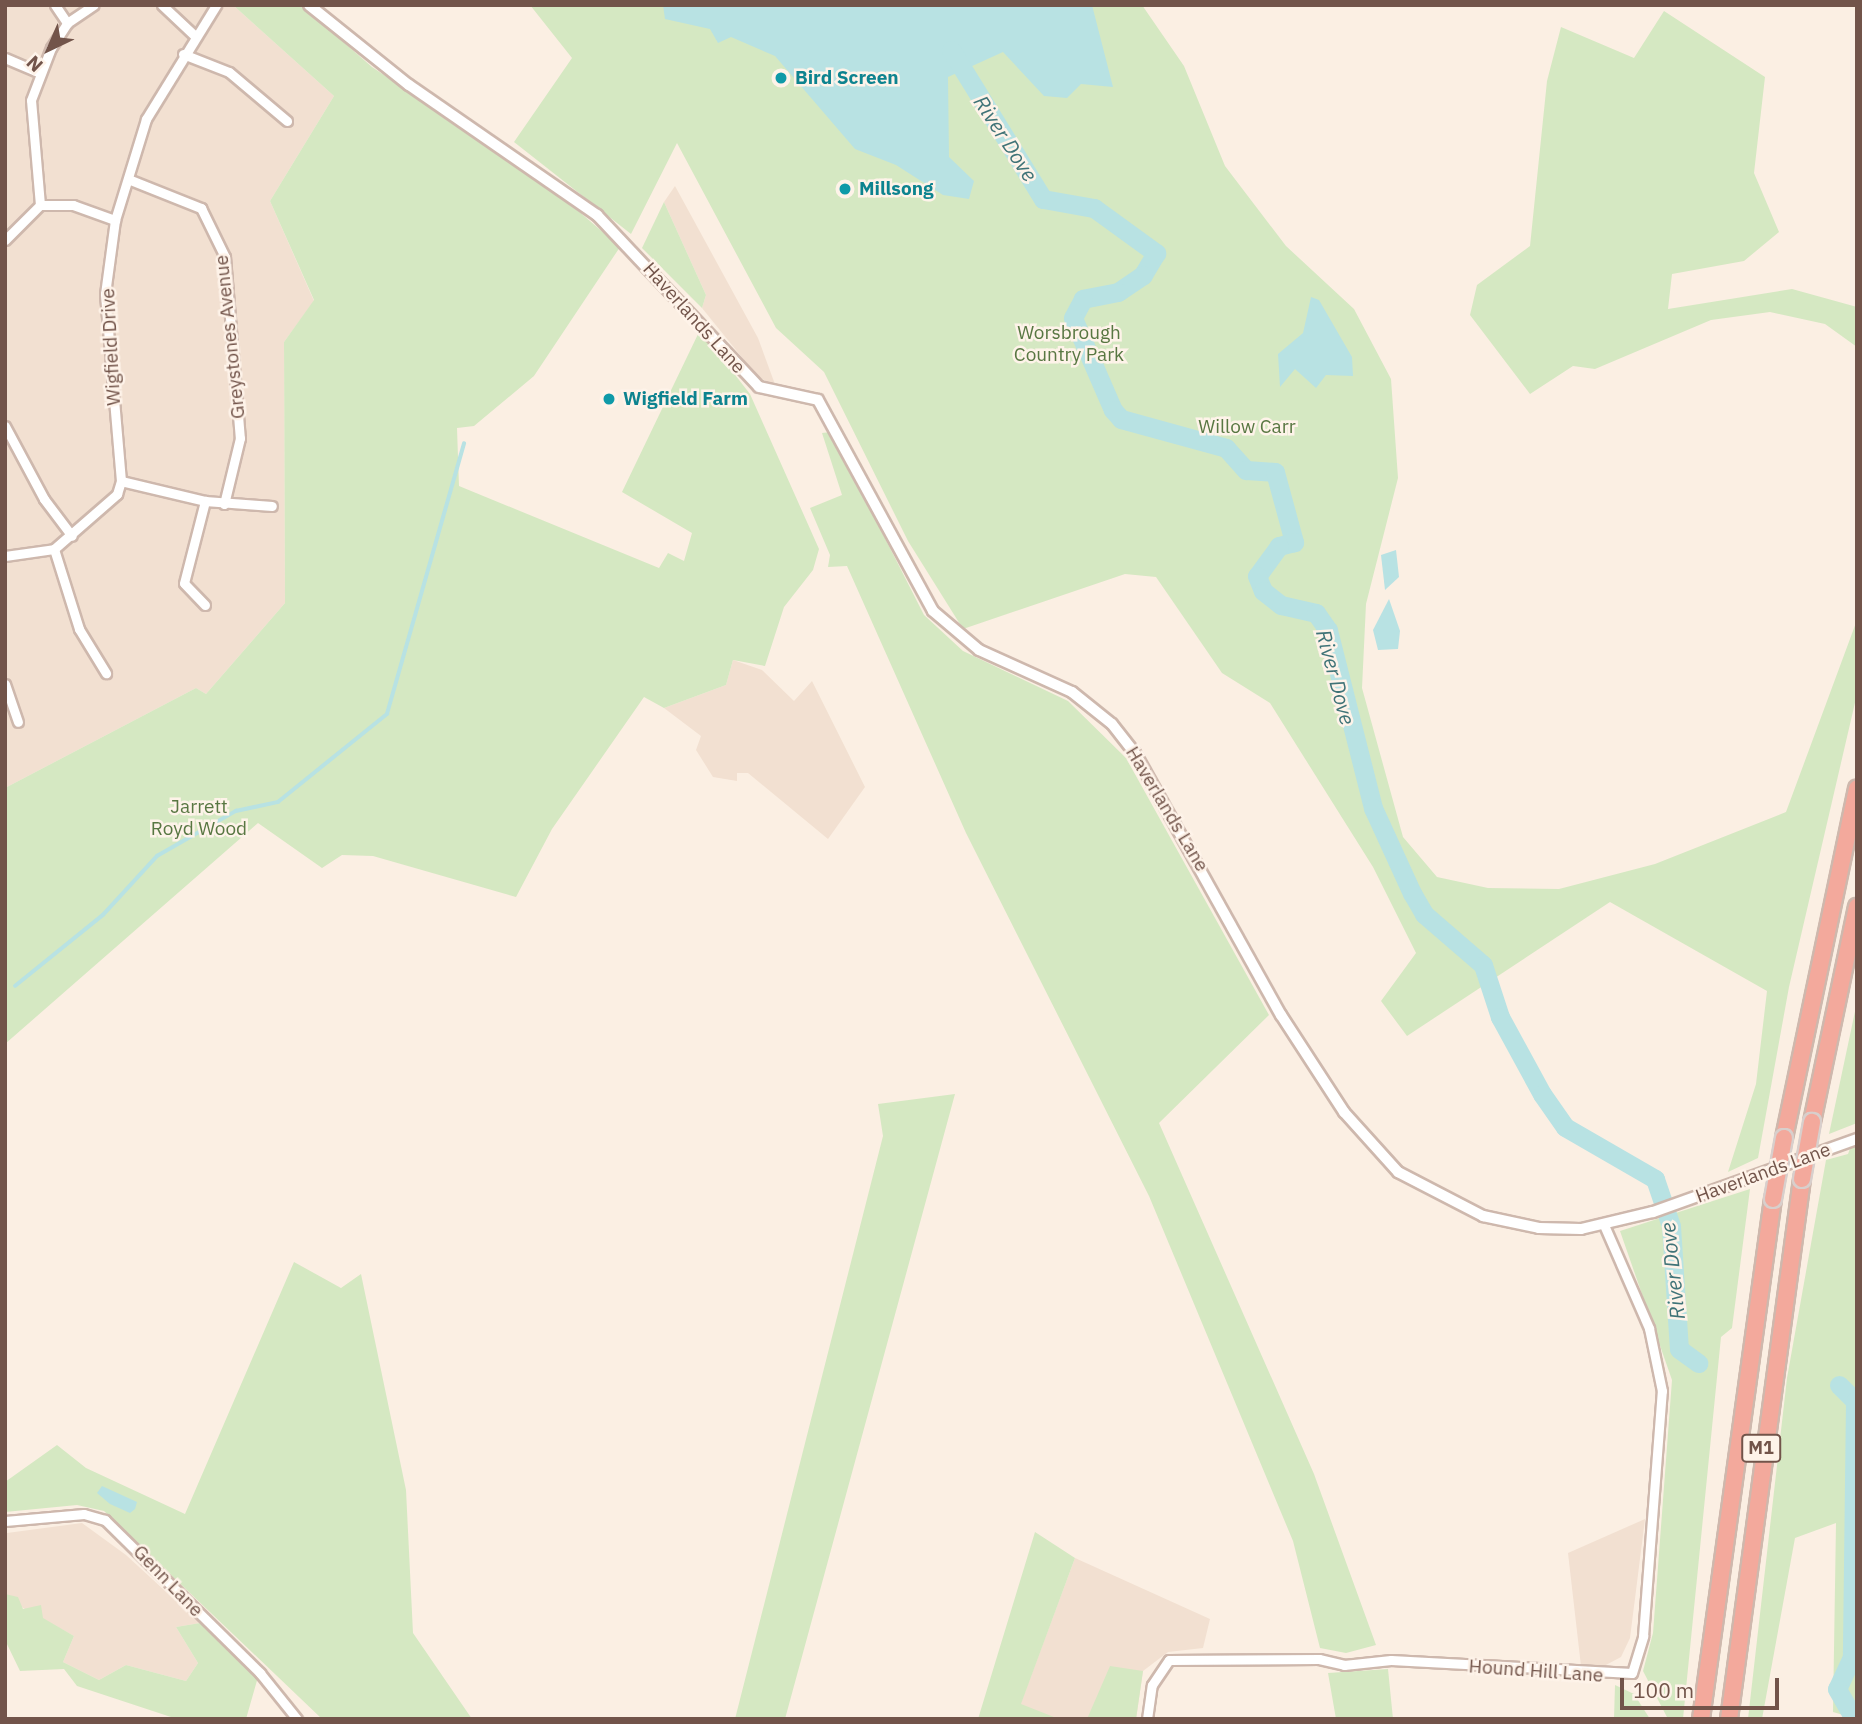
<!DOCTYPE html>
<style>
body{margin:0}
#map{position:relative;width:1862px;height:1724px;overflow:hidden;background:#fbefe3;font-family:"IBM Plex Sans",sans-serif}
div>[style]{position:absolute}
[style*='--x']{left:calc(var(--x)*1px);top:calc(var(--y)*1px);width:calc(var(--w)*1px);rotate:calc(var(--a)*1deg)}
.residential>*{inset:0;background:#f2e0d1}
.green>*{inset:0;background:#d5e8c2}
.water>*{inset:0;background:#b8e2e3}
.stream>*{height:3.5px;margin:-1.75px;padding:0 1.75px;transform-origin:1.75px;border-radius:1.75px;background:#b8e2e3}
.river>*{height:19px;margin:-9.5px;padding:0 9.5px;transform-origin:9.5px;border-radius:9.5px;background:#b8e2e3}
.roads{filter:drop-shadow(2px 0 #ceb8ad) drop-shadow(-2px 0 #ceb8ad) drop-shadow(0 2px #ceb8ad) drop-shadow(0 -2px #ceb8ad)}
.minor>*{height:9px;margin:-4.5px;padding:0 4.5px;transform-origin:4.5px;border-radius:4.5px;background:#fff}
.tertiary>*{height:10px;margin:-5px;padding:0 5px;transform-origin:5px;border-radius:5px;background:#fff}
.motorway>*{height:16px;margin:-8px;padding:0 8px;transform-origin:8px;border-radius:8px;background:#f3a99c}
.bridges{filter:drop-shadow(2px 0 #d8cfcc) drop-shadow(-2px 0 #d8cfcc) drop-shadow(0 2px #d8cfcc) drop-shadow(0 -2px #d8cfcc)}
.motorway-bridge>*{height:16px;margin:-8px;padding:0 8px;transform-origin:8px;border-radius:8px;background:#f3a99c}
.dots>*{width:19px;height:19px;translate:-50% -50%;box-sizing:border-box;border:4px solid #fef3e9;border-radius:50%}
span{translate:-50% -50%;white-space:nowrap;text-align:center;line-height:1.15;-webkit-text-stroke:5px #fef3e9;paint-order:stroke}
.shield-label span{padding:2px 5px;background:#fef3e9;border:2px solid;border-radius:5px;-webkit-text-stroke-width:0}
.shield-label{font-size:18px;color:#72544a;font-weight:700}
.culture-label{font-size:19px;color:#0d838f;font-weight:700}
.left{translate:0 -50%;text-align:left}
.street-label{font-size:19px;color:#72544a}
.park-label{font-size:19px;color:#587742}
.water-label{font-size:21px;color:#3f7377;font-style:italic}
.frame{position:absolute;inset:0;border:7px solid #72544a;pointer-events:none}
.north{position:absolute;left:14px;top:14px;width:70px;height:70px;-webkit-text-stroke:5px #fef3e9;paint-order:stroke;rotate:224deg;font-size:19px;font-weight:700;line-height:28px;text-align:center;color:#72544a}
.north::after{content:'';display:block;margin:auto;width:24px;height:32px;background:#72544a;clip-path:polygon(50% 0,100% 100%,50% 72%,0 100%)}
.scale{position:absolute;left:1620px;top:1678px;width:159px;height:32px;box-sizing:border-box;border:4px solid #72544a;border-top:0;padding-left:9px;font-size:21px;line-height:24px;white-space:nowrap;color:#72544a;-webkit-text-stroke:5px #fef3e9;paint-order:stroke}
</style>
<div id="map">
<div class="residential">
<i style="clip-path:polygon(5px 5px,233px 5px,334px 96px,270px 201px,314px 301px,284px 342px,285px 603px,206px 694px,196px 688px,5px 788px)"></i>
<i style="clip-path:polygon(675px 186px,758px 338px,776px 387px,757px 376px,702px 308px,706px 295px,664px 202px)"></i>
<i style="clip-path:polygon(733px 660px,762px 670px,794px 701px,812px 681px,865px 787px,828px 839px,748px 773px,737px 773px,737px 781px,713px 777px,696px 750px,701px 736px,664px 708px,726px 685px)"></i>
<i style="clip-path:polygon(1645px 1519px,1630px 1638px,1621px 1657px,1604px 1666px,1581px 1666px,1568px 1553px)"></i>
<i style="clip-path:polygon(82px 1523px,126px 1555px,200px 1623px,176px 1627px,198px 1663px,186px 1681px,126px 1665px,99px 1680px,63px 1662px,74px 1636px,7px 1599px,7px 1533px)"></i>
<i style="clip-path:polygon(1075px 1558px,1210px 1619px,1203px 1648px,1168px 1652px,1143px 1671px,1136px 1719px,1015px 1719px)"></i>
</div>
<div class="green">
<i style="clip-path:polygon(233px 5px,301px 5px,372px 67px,546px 183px,620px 247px,534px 376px,474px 426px,457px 428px,459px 486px,659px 568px,668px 553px,684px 561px,692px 533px,622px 492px,700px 330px,750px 394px,819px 549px,813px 570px,784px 607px,765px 666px,733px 660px,726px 685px,664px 708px,644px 697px,552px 829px,516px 897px,373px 856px,342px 855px,322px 868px,258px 823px,5px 1044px,5px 788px,196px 688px,206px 694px,285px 603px,284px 342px,314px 300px,270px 201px,334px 96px)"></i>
<i style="clip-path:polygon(530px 5px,1142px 5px,1184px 66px,1225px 166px,1286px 246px,1354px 309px,1391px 379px,1398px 478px,1366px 604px,1362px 688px,1403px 837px,1437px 877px,1488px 888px,1559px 889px,1655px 864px,1786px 812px,1857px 620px,1857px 694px,1789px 987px,1758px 1158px,1728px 1172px,1756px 1084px,1767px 991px,1610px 902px,1407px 1036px,1381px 1001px,1416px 953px,1373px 867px,1270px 703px,1222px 673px,1156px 577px,1125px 574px,963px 629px,908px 541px,824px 372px,776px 328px,677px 143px,631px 234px,514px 142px,572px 58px)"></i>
<i style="clip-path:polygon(1664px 11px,1765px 77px,1754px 173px,1779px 232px,1744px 261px,1672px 274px,1668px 309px,1792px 289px,1857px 307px,1857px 347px,1825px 324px,1770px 312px,1711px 320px,1595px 369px,1573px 366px,1530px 394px,1470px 315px,1477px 285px,1530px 246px,1547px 81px,1561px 27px,1634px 58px)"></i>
<i style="clip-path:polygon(664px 202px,706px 295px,702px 308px,642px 248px)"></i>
<i style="clip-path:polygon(831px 432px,924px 615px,963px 651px,1068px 701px,1126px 758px,1269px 1015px,1159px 1123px,1314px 1474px,1376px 1645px,1346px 1653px,1320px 1648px,1293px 1541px,1149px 1196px,966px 833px,847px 566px,828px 567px,830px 555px,810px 508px,842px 495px,822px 433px)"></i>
<i style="clip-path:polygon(1857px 1002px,1857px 1123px,1829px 1134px)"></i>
<i style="clip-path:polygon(955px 1094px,785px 1719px,735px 1719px,883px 1136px,878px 1104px)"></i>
<i style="clip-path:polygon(1857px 1130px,1857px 1719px,1833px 1712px,1836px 1523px,1795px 1538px,1762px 1719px,1748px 1719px,1787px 1378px,1826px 1160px,1848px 1154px)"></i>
<i style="clip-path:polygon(1750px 1189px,1732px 1328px,1721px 1337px,1683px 1719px,1668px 1719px,1643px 1671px,1653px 1633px,1672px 1380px,1620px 1231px)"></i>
<i style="clip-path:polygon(294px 1262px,341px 1288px,361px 1274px,406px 1490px,413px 1633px,472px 1719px,322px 1719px,104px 1511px,77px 1505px,5px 1512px,5px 1482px,57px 1445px,86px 1468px,185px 1514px)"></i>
<i style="clip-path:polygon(1035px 1532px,1075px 1558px,1021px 1704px,1059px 1719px,978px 1719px)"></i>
<i style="clip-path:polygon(5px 1594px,18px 1597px,23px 1609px,41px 1605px,43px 1618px,74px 1636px,63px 1662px,99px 1680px,126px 1665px,186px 1681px,198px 1663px,176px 1627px,200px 1623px,258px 1677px,246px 1719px,177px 1719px,77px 1686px,64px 1669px,20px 1671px,5px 1640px)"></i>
<i style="clip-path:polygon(1110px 1666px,1143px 1671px,1136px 1719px,1087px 1719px)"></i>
<i style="clip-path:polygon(1388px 1669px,1393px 1719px,1336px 1719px,1328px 1673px)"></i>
<i style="clip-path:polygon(1615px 1685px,1634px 1694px,1650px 1719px,1614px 1719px)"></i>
</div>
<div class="water">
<i style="clip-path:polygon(663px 5px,1092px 5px,1113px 87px,1081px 84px,1067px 98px,1044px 96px,1003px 52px,948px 77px,949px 157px,974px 181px,969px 199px,943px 195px,896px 165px,855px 149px,775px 56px,731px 37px,718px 43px,710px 29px,665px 19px)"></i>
<i style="clip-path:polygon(1311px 297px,1319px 300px,1352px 357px,1353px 376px,1326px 375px,1316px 388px,1295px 369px,1280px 387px,1278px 354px,1303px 333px)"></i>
<i style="clip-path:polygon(1396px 550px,1399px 577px,1385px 590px,1381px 555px)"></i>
<i style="clip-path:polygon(1389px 599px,1400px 631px,1398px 649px,1378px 650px,1373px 630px)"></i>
<i style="clip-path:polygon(102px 1486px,137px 1502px,135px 1509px,130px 1513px,110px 1504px,97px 1493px)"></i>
</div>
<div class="stream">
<i style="--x:15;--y:986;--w:113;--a:-38.9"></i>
<i style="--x:103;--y:915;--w:80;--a:-47.5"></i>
<i style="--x:157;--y:856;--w:91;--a:-29.7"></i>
<i style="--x:236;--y:811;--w:43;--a:-12.1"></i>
<i style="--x:278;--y:802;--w:140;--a:-38.9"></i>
<i style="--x:387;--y:714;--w:281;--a:-74.1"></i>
</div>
<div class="river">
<i style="--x:951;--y:50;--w:175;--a:58.3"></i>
<i style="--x:1043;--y:199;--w:52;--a:10"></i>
<i style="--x:1094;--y:208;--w:77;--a:36"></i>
<i style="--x:1156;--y:253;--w:26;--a:121"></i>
<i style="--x:1143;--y:275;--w:30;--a:146"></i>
<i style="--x:1118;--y:292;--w:36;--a:169"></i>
<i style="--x:1083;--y:299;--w:21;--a:118"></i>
<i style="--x:1073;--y:318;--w:100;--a:66.5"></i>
<i style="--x:1113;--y:410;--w:12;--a:48"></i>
<i style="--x:1121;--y:419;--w:109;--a:15.4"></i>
<i style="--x:1226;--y:448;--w:30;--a:48"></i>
<i style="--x:1246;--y:470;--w:29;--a:4"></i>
<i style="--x:1275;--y:472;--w:73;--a:74.8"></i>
<i style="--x:1294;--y:542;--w:16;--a:165"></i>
<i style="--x:1279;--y:546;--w:37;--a:126"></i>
<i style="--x:1257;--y:576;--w:16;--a:68"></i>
<i style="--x:1263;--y:591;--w:23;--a:38"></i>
<i style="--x:1281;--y:605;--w:36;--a:13"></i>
<i style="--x:1316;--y:613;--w:21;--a:55"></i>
<i style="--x:1328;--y:630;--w:184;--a:75.8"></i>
<i style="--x:1373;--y:808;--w:94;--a:65.4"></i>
<i style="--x:1412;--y:893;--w:24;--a:60"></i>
<i style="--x:1424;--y:914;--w:78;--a:40.8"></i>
<i style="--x:1483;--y:965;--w:55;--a:71.9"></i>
<i style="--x:1500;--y:1017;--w:88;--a:61.4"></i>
<i style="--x:1542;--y:1094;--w:40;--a:55.1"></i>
<i style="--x:1565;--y:1127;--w:104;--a:30"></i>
<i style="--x:1655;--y:1179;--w:50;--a:71.2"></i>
<i style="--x:1671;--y:1226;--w:123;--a:86.3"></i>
<i style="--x:1679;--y:1349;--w:24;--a:36"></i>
<i style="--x:1839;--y:1385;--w:23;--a:45"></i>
<i style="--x:1855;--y:1401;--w:256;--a:90.7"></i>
<i style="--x:1852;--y:1657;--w:35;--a:115"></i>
<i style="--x:1837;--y:1689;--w:34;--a:60"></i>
</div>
<div class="roads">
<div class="minor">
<i style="--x:55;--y:5;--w:22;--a:56"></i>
<i style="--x:162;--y:5;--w:44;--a:43.2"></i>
<i style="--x:183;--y:54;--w:49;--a:21.4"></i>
<i style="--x:229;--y:72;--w:76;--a:40.2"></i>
<i style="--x:5;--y:58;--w:38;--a:23"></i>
<i style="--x:128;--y:179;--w:79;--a:21.7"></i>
<i style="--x:201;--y:208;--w:55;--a:63.9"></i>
<i style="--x:225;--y:257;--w:182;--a:85.3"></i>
<i style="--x:240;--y:438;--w:68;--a:103.6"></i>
<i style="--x:40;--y:205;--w:105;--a:-94.9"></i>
<i style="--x:31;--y:100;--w:56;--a:-69"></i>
<i style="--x:51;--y:48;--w:30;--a:-57"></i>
<i style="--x:67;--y:23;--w:32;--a:-34"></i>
<i style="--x:5;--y:240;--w:49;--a:-45"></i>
<i style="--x:40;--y:205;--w:33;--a:0"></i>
<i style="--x:73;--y:205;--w:45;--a:19.7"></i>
<i style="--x:5;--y:426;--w:83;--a:61.9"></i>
<i style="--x:44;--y:499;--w:46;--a:52.9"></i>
<i style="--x:121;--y:481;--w:86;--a:13.4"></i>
<i style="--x:205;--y:501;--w:67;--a:4.3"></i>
<i style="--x:54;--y:549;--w:84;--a:72.6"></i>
<i style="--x:79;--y:629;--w:52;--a:58.5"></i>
<i style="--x:5;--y:556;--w:49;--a:-8.1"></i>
<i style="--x:54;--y:549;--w:84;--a:-41.1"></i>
<i style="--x:117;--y:494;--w:14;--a:-73"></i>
<i style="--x:121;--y:481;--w:188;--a:-94.9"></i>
<i style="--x:105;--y:294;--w:75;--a:-82.3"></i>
<i style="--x:115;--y:220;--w:106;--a:-72.9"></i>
<i style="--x:146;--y:119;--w:134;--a:-58.4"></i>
<i style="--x:205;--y:605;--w:30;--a:-134"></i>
<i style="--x:184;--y:583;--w:85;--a:-75.6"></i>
<i style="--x:5;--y:684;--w:40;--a:71.1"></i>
<i style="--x:5;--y:1521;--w:79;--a:-5.1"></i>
<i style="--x:84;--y:1514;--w:22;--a:16"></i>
<i style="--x:105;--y:1520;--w:218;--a:44.6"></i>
<i style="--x:260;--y:1673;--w:59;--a:51.2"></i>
<i style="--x:1147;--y:1719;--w:34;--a:-82"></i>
<i style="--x:1152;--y:1685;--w:30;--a:-56"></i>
<i style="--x:1169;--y:1660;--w:150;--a:-0.4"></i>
<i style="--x:1319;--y:1659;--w:26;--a:13"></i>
<i style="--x:1344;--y:1665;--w:47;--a:-6.1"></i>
<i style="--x:1391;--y:1660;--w:241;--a:3.1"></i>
<i style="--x:1632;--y:1673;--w:39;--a:-73"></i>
<i style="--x:1643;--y:1636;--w:246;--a:-85.6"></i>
<i style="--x:1662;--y:1391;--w:64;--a:-101.7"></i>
<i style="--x:1649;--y:1328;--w:112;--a:-113.6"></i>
</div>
<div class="tertiary">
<i style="--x:309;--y:5;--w:128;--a:38.7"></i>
<i style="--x:409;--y:85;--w:229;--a:34.7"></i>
<i style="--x:597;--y:215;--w:236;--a:46.7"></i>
<i style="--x:759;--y:387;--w:60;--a:12.4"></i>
<i style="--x:818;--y:400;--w:240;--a:61.4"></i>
<i style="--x:933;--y:611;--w:60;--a:40.3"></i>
<i style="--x:979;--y:650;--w:102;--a:24.3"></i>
<i style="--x:1072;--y:692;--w:51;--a:38.7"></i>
<i style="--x:1112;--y:724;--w:37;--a:52"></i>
<i style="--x:1135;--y:753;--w:300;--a:60.9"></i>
<i style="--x:1281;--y:1015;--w:116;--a:57"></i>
<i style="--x:1344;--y:1112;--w:81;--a:48"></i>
<i style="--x:1398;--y:1172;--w:96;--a:27.4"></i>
<i style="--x:1483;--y:1216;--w:57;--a:12.1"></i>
<i style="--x:1539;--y:1228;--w:42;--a:1.4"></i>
<i style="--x:1581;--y:1229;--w:74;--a:-13.3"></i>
<i style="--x:1653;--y:1212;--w:217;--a:-19.7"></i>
</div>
<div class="motorway">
<i style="--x:1812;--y:1122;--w:220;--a:-78.2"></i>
<i style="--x:1784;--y:1138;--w:357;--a:-78.2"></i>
<i style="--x:1701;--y:1719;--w:525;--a:-82.12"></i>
<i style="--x:1729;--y:1719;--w:545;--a:-82.3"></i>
</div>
</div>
<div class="bridges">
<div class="motorway-bridge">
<i style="--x:1802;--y:1179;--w:58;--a:-80"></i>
<i style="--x:1773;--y:1199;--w:62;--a:-79.8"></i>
</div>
</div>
<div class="dots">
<i style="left:781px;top:78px;background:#0f9aa8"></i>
<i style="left:845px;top:189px;background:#0f9aa8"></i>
<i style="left:609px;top:399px;background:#0f9aa8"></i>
</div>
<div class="shield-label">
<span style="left:1761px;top:1448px">M1</span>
</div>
<div class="culture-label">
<span class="left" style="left:795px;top:78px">Bird Screen</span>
<span class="left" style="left:859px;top:189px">Millsong</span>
<span class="left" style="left:623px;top:399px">Wigfield Farm</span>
</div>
<div class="street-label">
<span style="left:694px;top:318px;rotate:48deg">Haverlands Lane</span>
<span style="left:230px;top:337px;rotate:-96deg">Greystones Avenue</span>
<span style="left:111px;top:347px;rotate:-93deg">Wigfield Drive</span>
<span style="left:1167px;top:809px;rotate:59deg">Haverlands Lane</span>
<span style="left:1763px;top:1173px;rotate:-20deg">Haverlands Lane</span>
<span style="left:168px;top:1581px;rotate:46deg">Genn Lane</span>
<span style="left:1536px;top:1671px;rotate:4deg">Hound Hill Lane</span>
</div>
<div class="park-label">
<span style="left:1069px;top:344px">Worsbrough<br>Country Park</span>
<span style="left:1247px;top:427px">Willow Carr</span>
<span style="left:199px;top:818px">Jarrett<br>Royd Wood</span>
</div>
<div class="water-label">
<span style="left:1006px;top:138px;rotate:57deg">River Dove</span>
<span style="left:1336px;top:677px;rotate:75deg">River Dove</span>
<span style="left:1672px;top:1271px;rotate:-96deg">River Dove</span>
</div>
<div class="frame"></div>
<div class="north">N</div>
<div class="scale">100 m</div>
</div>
